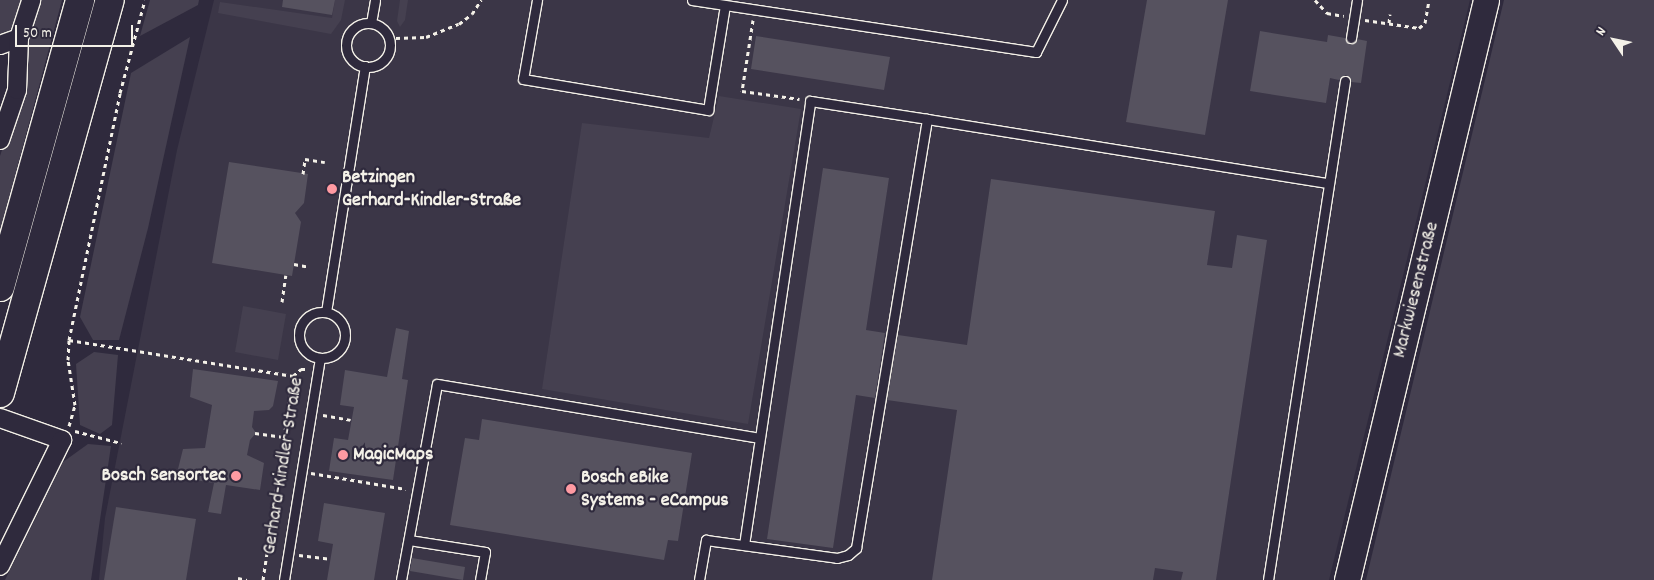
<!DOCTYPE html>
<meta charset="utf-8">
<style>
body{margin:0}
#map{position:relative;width:1654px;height:580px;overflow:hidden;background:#2f2a3d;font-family:Dekko,sans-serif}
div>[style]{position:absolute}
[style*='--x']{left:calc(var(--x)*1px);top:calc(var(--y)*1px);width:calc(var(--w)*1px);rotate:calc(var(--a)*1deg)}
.built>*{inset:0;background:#3b3647}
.green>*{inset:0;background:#454050}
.building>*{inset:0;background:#56525f}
.path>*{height:3px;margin-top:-1.5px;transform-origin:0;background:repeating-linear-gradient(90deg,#f4f1e8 0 4px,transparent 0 8px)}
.roads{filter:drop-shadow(1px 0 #f4f1e8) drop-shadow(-1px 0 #f4f1e8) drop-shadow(0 1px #f4f1e8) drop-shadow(0 -1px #f4f1e8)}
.lane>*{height:9px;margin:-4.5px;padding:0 4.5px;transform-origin:4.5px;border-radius:4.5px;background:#2f2a3d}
.lane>.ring{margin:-4.5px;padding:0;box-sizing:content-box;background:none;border:9px solid #2f2a3d;border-radius:50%}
.street>*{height:18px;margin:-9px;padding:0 9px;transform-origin:9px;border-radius:9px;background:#2f2a3d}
.secondary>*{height:25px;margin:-12.5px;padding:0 12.5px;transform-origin:12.5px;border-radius:12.5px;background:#2f2a3d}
.highway>*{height:28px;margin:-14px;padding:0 14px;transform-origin:14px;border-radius:14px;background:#2f2a3d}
.dots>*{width:14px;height:14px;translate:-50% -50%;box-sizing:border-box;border:2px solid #2f2a3d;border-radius:50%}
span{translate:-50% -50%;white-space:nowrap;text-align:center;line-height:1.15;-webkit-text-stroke:4.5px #2f2a3d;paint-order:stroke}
.poi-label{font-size:20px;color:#f4f1e8;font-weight:700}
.left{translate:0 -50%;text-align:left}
.right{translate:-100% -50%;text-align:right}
.street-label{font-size:20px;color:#f4f1e8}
.north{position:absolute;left:1589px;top:15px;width:50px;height:50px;-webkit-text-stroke:4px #2f2a3d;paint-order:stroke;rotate:304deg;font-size:14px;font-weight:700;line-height:20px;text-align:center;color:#f4f1e8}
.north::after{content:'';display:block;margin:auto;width:18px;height:22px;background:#f4f1e8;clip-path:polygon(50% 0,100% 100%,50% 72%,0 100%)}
.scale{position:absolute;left:15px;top:25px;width:118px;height:22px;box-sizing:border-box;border:2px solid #f4f1e8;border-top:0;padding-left:6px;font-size:15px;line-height:18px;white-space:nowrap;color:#f4f1e8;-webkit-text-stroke:4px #2f2a3d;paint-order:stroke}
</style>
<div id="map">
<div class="built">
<i style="clip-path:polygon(214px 0,1470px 0,1329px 580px,99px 580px,105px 518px,177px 150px)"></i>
</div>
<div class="green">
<i style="clip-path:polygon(0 0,26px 0,23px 12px,7px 34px,0 37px)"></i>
<i style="clip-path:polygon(41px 0,62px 0,0 232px,0 156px,22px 90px,27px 65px,26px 37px)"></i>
<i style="clip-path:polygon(150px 0,199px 0,198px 5px,140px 36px)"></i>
<i style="clip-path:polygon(335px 0,345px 0,341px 20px,331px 34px,218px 13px,220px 2px,332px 18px)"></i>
<i style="clip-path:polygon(400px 0,408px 0,405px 20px,400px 27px,397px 21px)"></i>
<i style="clip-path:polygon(1504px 0,1654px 0,1654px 580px,1366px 580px)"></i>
<i style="clip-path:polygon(190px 37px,148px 228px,119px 340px,93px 340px,80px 317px,131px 73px)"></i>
<i style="clip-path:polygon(719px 96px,801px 109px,748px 424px,542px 389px,582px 123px,709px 138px)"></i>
<i style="clip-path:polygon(243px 306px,286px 314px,278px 360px,235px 352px)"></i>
<i style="clip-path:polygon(94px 352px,118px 355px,112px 425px,100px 434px,80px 425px,76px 364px)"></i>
<i style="clip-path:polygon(88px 444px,111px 446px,91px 580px,5px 580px,63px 462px)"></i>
</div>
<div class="building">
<i style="clip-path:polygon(283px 0,335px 0,332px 15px,282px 7px)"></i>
<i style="clip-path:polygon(1147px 0,1228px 0,1205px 135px,1126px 122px)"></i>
<i style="clip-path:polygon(1260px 31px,1327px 42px,1328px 35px,1345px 38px,1351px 44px,1357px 39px,1367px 41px,1361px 83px,1351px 82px,1346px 75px,1339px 80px,1330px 78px,1326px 103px,1250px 91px)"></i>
<i style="clip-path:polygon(756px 36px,890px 57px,884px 90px,751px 69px)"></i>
<i style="clip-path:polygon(229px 162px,308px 174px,304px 203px,295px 213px,301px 222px,292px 276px,212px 263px)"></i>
<i style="clip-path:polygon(823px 168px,889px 178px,866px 330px,885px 333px,875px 398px,856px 395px,833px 548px,767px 539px)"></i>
<i style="clip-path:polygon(991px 179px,1215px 211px,1207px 265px,1232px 268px,1237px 235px,1267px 240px,1216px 580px,1181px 580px,1183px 572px,1155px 568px,1153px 580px,932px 580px,957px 410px,887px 400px,898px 335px,967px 345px)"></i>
<i style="clip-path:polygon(396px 328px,409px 331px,402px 379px,408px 380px,393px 480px,329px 471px,334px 438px,348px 440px,354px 407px,340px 405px,345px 370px,387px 377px)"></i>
<i style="clip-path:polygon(193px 369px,278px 381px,273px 406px,269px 410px,254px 411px,252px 427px,256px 433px,250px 440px,247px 455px,264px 463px,260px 490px,226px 485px,221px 514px,208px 512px,214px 483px,176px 477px,183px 449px,205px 448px,212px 405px,190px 397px)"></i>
<i style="clip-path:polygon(482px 419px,692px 453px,678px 541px,668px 540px,664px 560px,450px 525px,465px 438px,479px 440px)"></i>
<i style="clip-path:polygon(324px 503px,385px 513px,374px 580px,327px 580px,333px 544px,318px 541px)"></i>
<i style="clip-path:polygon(116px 507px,196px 519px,186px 580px,104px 580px)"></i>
<i style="clip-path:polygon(412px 558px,465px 567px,463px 580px,410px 571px)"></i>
</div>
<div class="path">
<i style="--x:1315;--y:0;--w:18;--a:47"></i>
<i style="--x:1327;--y:13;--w:17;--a:10"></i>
<i style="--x:753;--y:20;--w:72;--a:98.8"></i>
<i style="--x:742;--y:91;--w:58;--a:8"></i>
<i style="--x:1365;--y:20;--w:55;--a:8.4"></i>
<i style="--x:1419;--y:28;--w:8;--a:-40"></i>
<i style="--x:1425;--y:23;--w:23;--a:-80"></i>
<i style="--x:1389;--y:23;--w:9;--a:-84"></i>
<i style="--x:396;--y:38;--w:30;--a:-2"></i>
<i style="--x:426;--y:37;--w:35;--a:-22"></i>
<i style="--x:459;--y:24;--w:16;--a:-38"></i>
<i style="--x:472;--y:14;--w:17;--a:-57"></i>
<i style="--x:303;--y:174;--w:15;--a:-82"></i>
<i style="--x:305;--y:159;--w:20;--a:9"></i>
<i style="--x:294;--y:264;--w:16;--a:11"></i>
<i style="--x:282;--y:302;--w:27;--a:-82"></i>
<i style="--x:69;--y:340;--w:227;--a:9.1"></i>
<i style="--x:293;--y:376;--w:11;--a:-41"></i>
<i style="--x:301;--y:369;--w:7;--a:0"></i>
<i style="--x:323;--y:415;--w:28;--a:10"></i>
<i style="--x:69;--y:426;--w:22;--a:-74"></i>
<i style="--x:75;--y:405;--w:46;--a:-98.8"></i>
<i style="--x:68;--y:360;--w:20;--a:-87"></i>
<i style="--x:69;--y:340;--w:252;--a:-78.3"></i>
<i style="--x:120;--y:93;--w:96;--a:-75"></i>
<i style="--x:75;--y:431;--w:48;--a:14.6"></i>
<i style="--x:255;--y:433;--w:29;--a:8"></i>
<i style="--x:311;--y:473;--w:96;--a:9.6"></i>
<i style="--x:299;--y:555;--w:31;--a:7"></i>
<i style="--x:238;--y:578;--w:9;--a:13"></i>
<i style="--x:263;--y:580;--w:206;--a:-81.6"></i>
</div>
<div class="roads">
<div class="lane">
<i style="--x:537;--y:0;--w:80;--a:100"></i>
<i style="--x:523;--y:79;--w:188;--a:9.5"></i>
<i style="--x:708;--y:110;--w:106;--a:-80.8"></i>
<i style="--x:692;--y:0;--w:348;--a:8.6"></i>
<i style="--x:1036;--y:52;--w:58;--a:-63.4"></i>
<i style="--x:371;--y:23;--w:23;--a:-80"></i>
<i class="ring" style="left:346px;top:23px;width:35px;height:35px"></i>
<i style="--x:1351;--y:38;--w:38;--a:-81"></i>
<i style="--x:326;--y:312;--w:249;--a:-81"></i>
<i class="ring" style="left:299px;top:312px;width:37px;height:37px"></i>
<i style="--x:409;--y:540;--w:77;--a:9"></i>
<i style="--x:485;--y:552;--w:28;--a:100"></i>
<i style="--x:744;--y:545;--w:449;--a:-81.5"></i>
<i style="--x:810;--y:101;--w:118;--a:8.7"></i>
<i style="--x:284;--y:580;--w:225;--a:-80.8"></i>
<i style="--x:401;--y:580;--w:199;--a:-79.6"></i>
<i style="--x:437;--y:384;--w:326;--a:9.5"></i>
<i style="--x:699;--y:580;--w:41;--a:-80.1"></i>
<i style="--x:706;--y:540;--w:132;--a:7.8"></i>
<i style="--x:837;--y:558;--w:11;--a:-15"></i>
<i style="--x:848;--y:555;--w:11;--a:-41"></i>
<i style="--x:856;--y:548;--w:435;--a:-80.6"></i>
<i style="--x:927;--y:119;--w:406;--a:9.1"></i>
<i style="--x:1268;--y:580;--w:505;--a:-81.23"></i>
</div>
<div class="street">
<i style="--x:0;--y:45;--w:20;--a:-20"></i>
<i style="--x:0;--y:140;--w:53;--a:-71.2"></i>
<i style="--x:17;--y:90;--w:52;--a:-87.8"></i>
<i style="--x:19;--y:38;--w:40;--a:-72"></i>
<i style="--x:0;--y:418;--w:66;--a:19.5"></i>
<i style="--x:62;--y:440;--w:140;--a:116.2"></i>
</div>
<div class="secondary">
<i style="--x:1347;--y:580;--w:596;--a:-76.52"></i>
</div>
<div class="highway">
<i style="--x:0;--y:287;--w:298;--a:-74.4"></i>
<i style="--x:0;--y:393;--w:408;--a:-74.4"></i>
</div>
</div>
<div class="dots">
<i style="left:332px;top:189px;background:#ff9aa2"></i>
<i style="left:343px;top:455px;background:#ff9aa2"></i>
<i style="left:236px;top:476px;background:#ff9aa2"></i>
<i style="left:571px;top:489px;background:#ff9aa2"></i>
</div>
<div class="poi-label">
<span class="left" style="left:342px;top:190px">Betzingen<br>Gerhard-Kindler-Straße</span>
<span class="left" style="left:353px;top:455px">MagicMaps</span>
<span class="right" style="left:226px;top:476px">Bosch Sensortec</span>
<span class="left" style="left:581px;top:490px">Bosch eBike<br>Systems - eCampus</span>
</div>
<div class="street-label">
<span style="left:1417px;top:290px;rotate:-76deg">Markwiesenstraße</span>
<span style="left:284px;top:466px;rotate:-81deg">Gerhard-Kindler-Straße</span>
</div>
<div class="north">N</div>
<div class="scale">50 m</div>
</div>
